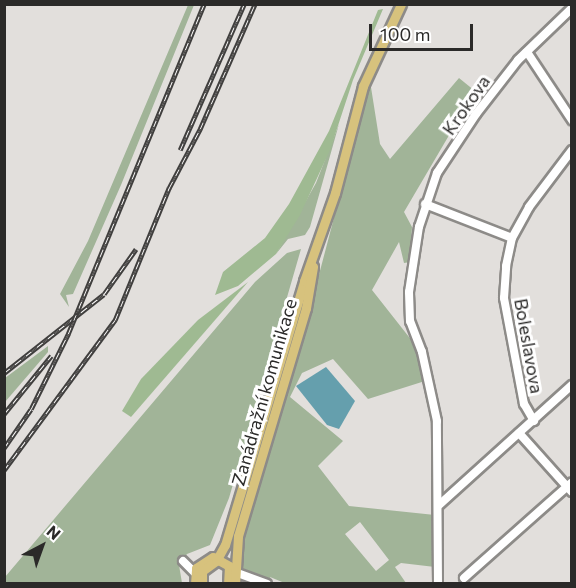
<!DOCTYPE html>
<meta charset="utf-8">
<style>
body{margin:0}
#map{position:relative;width:576px;height:588px;overflow:hidden;background:#e2dfdc;font-family:Commissioner,sans-serif}
div>[style]{position:absolute}
[style*='--x']{left:calc(var(--x)*1px);top:calc(var(--y)*1px);width:calc(var(--w)*1px);rotate:calc(var(--a)*1deg)}
.green>*{inset:0;background:#a1b498}
.forest>*{inset:0;background:#9fba92}
.water>*{inset:0;background:#659fad}
.roads{filter:drop-shadow(2px 0 #8d8b88) drop-shadow(-2px 0 #8d8b88) drop-shadow(0 2px #8d8b88) drop-shadow(0 -2px #8d8b88)}
.minor>*{height:8px;margin:-4px;padding:0 4px;transform-origin:4px;border-radius:4px;background:#fff}
.major>*{height:9px;margin:-4.5px;padding:0 4.5px;transform-origin:4.5px;border-radius:4.5px;background:#d7c27d}
.rail>*{height:4.5px;margin-top:-2.25px;transform-origin:0;background:repeating-linear-gradient(90deg,#fff 0 7px,#403f3e 0 14px);box-sizing:border-box;border-block:2px solid #403f3e}
span{translate:-50% -50%;white-space:nowrap;text-align:center;line-height:1.15;-webkit-text-stroke:6px #fff;paint-order:stroke}
.street-label{font-size:18px;color:#2b2a29}
.frame{position:absolute;inset:0;border:6px solid #2b2a29;pointer-events:none}
.north{position:absolute;left:12px;top:516px;width:60px;height:60px;-webkit-text-stroke:4px #fff;paint-order:stroke;rotate:41deg;font-size:16px;font-weight:700;line-height:24px;text-align:center;color:#2b2a29}
.north::after{content:'';display:block;margin:auto;width:21px;height:27px;background:#2b2a29;clip-path:polygon(50% 0,100% 100%,50% 72%,0 100%)}
.scale{position:absolute;left:369px;top:24px;width:104px;height:27px;box-sizing:border-box;border:3px solid #2b2a29;border-top:0;padding-left:8px;font-size:18px;line-height:21px;white-space:nowrap;color:#2b2a29;-webkit-text-stroke:4px #fff;paint-order:stroke}
</style>
<div id="map">
<div class="green">
<i style="clip-path:polygon(188px 5px,194px 5px,121px 185px,73px 294px,66px 295px,69px 307px,60px 294px,88px 241px)"></i>
<i style="clip-path:polygon(evenodd,459px 78px,475px 91px,404px 212px,412px 227px,410px 262px,404px 263px,399px 242px,372px 290px,420px 351px,425px 381px,368px 399px,333px 359px,302px 373px,290px 397px,343px 441px,318px 466px,349px 506px,435px 515px,435px 567px,401px 563px,395px 567px,406px 583px,287px 584px,270px 577px,273px 583px,258px 580px,242px 573px,238px 547px,311px 305px,370px 81px,380px 144px,390px 159px,459px 78px,360px 522px,389px 560px,376px 571px,345px 534px,360px 522px)"></i>
<i style="clip-path:polygon(339px 124px,310px 227px,305px 235px,288px 239px,276px 254px,316px 183px)"></i>
<i style="clip-path:polygon(301px 249px,229px 498px,210px 545px,187px 554px,179px 565px,182px 583px,5px 584px,5px 577px,255px 282px,287px 253px)"></i>
<i style="clip-path:polygon(48px 346px,48px 352px,5px 402px,5px 378px)"></i>
</div>
<div class="forest">
<i style="clip-path:polygon(383px 9px,353px 80px,330px 150px,300px 215px,276px 254px,238px 286px,215px 295px,223px 272px,265px 238px,289px 204px,329px 131px,378px 10px)"></i>
<i style="clip-path:polygon(248px 282px,131px 417px,122px 411px,141px 379px,198px 320px)"></i>
</div>
<div class="water">
<i style="clip-path:polygon(326px 367px,355px 401px,339px 429px,327px 425px,296px 386px)"></i>
</div>
<div class="roads">
<div class="minor">
<i style="--x:527;--y:52;--w:82;--a:56.5"></i>
<i style="--x:425;--y:204;--w:93;--a:21.3"></i>
<i style="--x:534;--y:421;--w:20;--a:-120"></i>
<i style="--x:524;--y:404;--w:108;--a:-100.7"></i>
<i style="--x:504;--y:298;--w:32;--a:-86"></i>
<i style="--x:506;--y:266;--w:29;--a:-78"></i>
<i style="--x:512;--y:238;--w:35;--a:-61"></i>
<i style="--x:529;--y:207;--w:71;--a:-53"></i>
<i style="--x:519;--y:433;--w:79;--a:48.1"></i>
<i style="--x:439;--y:505;--w:179;--a:-42.1"></i>
<i style="--x:183;--y:561;--w:21;--a:45"></i>
<i style="--x:232;--y:571;--w:37;--a:20"></i>
<i style="--x:464;--y:578;--w:144;--a:-41.6"></i>
<i style="--x:438;--y:584;--w:163;--a:-90.4"></i>
<i style="--x:437;--y:421;--w:71;--a:-102.3"></i>
<i style="--x:422;--y:352;--w:33;--a:-111"></i>
<i style="--x:410;--y:321;--w:29;--a:-92"></i>
<i style="--x:409;--y:292;--w:66;--a:-81.3"></i>
<i style="--x:419;--y:227;--w:57;--a:-71.6"></i>
<i style="--x:437;--y:173;--w:71;--a:-56.5"></i>
<i style="--x:476;--y:114;--w:68;--a:-52.1"></i>
<i style="--x:518;--y:60;--w:75;--a:-43.9"></i>
</div>
<div class="major">
<i style="--x:195;--y:584;--w:16;--a:-86"></i>
<i style="--x:196;--y:568;--w:20;--a:-33"></i>
<i style="--x:213;--y:557;--w:18;--a:29"></i>
<i style="--x:229;--y:566;--w:18;--a:93"></i>
<i style="--x:202;--y:584;--w:13;--a:-90"></i>
<i style="--x:202;--y:571;--w:17;--a:-36"></i>
<i style="--x:216;--y:561;--w:18;--a:-61"></i>
<i style="--x:225;--y:545;--w:276;--a:-73.3"></i>
<i style="--x:304;--y:281;--w:93;--a:-70.6"></i>
<i style="--x:335;--y:193;--w:111;--a:-75.3"></i>
<i style="--x:363;--y:86;--w:90;--a:-65.1"></i>
<i style="--x:235;--y:584;--w:48;--a:-86.4"></i>
<i style="--x:238;--y:536;--w:238;--a:-73.4"></i>
<i style="--x:306;--y:308;--w:42;--a:-80.3"></i>
</div>
</div>
<div class="rail">
<i style="--x:180;--y:150;--w:159;--a:-66.3"></i>
<i style="--x:4;--y:373;--w:127;--a:-38.3"></i>
<i style="--x:104;--y:294;--w:55;--a:-54.6"></i>
<i style="--x:4;--y:414;--w:75;--a:-51"></i>
<i style="--x:4;--y:448;--w:47;--a:-55.3"></i>
<i style="--x:31;--y:409;--w:84;--a:-63.7"></i>
<i style="--x:68;--y:334;--w:357;--a:-67.6"></i>
<i style="--x:4;--y:470;--w:187;--a:-53.5"></i>
<i style="--x:115;--y:320;--w:143;--a:-67.8"></i>
<i style="--x:169;--y:188;--w:67;--a:-62.3"></i>
<i style="--x:200;--y:129;--w:137;--a:-66.3"></i>
</div>
<div class="street-label">
<span style="left:466px;top:105px;rotate:-55deg">Krokova</span>
<span style="left:529px;top:346px;rotate:80deg">Boleslavova</span>
<span style="left:264px;top:392px;rotate:-74deg">Zanádražní komunikace</span>
</div>
<div class="frame"></div>
<div class="north">N</div>
<div class="scale">100 m</div>
</div>
